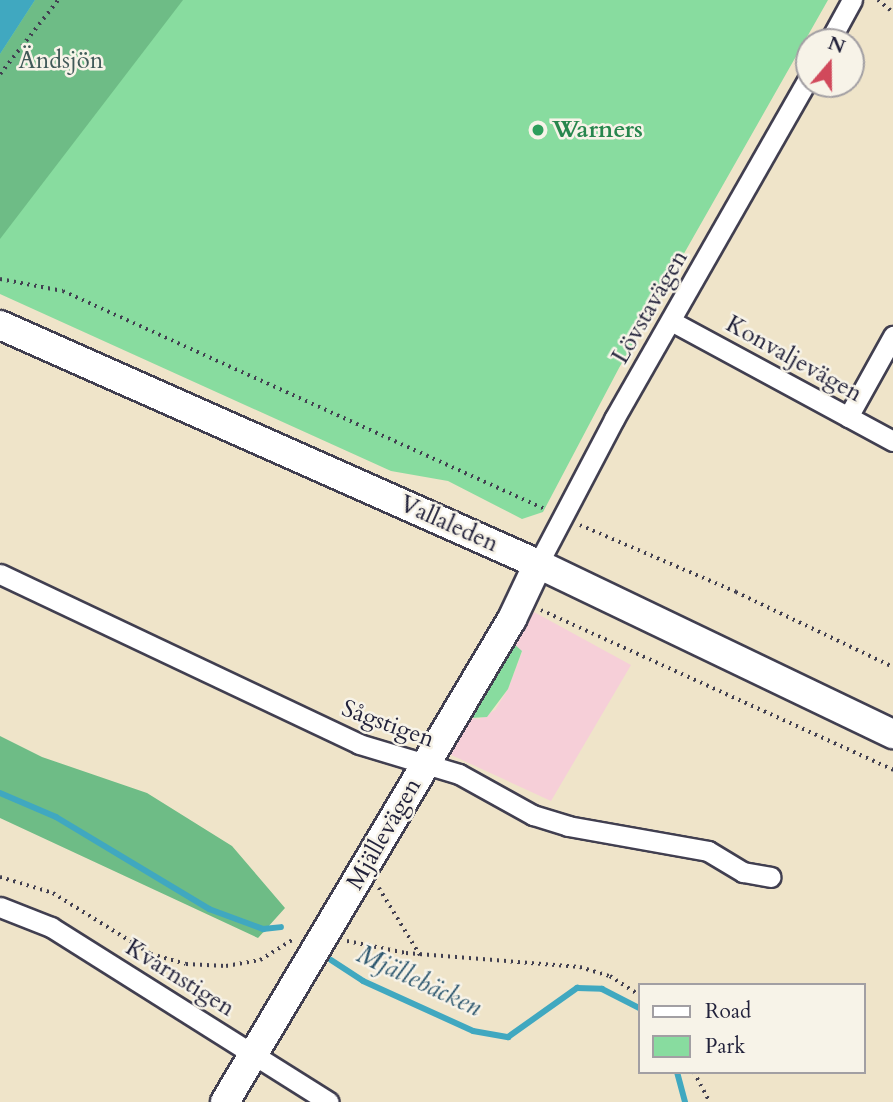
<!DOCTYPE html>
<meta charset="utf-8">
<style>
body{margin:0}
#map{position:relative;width:893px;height:1102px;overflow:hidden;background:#efe4c9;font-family:Cardo,serif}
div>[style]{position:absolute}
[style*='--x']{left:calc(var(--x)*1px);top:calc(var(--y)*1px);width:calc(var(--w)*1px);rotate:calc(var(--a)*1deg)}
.built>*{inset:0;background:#f6cfd8}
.green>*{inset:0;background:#88dc9f}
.forest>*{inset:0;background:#6ebc86}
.water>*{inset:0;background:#40a8c0}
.stream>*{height:6px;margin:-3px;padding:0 3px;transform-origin:3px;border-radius:3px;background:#40a8c0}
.path>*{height:3.5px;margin-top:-1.75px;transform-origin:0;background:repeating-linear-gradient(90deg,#413f50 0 2px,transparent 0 7px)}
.roads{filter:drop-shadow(2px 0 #413f50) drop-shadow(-2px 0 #413f50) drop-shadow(0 2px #413f50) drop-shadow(0 -2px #413f50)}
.street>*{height:19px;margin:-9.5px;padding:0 9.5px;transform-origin:9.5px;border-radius:9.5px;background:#fff}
.secondary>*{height:28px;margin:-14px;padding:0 14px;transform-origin:14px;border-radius:14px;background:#fff}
.dots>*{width:19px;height:19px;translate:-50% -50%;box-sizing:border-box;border:4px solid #f7f3e8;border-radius:50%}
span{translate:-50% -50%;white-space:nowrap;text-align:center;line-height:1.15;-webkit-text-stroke:5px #f7f3e8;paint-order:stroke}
.park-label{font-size:24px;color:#415a59}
.leisure-label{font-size:24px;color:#27864d;font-weight:700}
.left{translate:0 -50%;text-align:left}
.street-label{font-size:24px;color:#22223b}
.water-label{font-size:26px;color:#2e5870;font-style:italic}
.legend{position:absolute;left:638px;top:983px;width:228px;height:91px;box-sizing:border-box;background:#f7f3e8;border:2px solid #a29fa3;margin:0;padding:9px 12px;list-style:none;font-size:21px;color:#22223b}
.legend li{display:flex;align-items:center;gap:14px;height:35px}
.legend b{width:35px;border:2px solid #a29fa3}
.north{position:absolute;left:795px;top:28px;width:70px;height:70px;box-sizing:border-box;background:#f7f3e8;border:2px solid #a29fa3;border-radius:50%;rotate:20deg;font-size:19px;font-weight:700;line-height:28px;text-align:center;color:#22223b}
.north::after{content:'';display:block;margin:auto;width:24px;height:32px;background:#d1495b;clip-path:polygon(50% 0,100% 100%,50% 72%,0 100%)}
</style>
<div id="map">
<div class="built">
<i style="clip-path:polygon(534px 612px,631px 665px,551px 801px,449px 754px,471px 718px,479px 719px,495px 710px,508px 689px,522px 652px,514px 644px)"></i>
</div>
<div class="green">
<i style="clip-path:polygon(0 0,828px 0,619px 368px,543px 512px,522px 519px,448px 481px,391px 471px,0 294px)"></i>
<i style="clip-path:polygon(514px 644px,522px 651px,508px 689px,487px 717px,471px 718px)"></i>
</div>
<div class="forest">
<i style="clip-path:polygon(35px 0,183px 0,0 239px,0 54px)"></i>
<i style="clip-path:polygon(0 736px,42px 757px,147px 793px,232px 846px,285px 908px,258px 938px,0 818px)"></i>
</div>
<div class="water">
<i style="clip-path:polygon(0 0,35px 0,0 54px)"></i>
</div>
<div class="stream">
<i style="--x:0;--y:793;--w:61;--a:23.2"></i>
<i style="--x:56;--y:817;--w:179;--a:31"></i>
<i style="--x:209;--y:909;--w:58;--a:20.3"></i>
<i style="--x:263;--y:929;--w:18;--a:-6"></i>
<i style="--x:331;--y:960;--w:38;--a:33"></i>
<i style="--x:363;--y:981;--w:121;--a:24.4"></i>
<i style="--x:473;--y:1031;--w:36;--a:10"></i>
<i style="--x:508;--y:1037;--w:85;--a:-35.4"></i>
<i style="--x:577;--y:988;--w:25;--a:2"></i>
<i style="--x:602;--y:989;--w:42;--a:27.2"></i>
<i style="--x:677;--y:1072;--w:31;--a:75"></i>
</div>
<div class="path">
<i style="--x:878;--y:0;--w:19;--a:39"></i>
<i style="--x:0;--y:74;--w:94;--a:-51.9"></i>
<i style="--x:0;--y:279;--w:64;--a:10.8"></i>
<i style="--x:63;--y:291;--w:529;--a:24.34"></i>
<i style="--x:580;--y:525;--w:170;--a:23.2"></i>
<i style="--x:736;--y:592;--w:174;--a:25.5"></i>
<i style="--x:541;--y:610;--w:387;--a:24.4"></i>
<i style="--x:0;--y:877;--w:55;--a:16.8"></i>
<i style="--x:53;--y:893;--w:115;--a:31.9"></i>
<i style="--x:151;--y:954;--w:36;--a:16"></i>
<i style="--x:186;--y:964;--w:40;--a:2.9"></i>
<i style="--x:226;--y:966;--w:35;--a:-10"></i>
<i style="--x:260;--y:960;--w:38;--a:-32"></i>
<i style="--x:379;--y:888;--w:79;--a:58.5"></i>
<i style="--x:347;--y:941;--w:60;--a:11.5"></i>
<i style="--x:406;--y:953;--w:175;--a:4.6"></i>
<i style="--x:580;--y:967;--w:31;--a:17"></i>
<i style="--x:610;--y:976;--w:35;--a:33"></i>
<i style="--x:694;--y:1072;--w:34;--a:62"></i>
</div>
<div class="roads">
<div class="street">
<i style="--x:829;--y:42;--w:48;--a:-61.3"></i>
<i style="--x:671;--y:321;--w:252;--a:28.4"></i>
<i style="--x:848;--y:417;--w:93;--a:-60.9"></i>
<i style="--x:538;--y:564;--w:164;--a:-62.3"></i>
<i style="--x:614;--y:419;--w:394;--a:-60.3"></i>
<i style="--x:0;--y:574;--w:397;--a:25.3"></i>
<i style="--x:359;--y:744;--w:104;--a:16.7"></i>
<i style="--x:459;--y:774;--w:85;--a:29"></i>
<i style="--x:533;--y:815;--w:37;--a:17"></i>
<i style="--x:568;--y:826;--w:142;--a:10.1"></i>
<i style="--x:708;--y:851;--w:41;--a:31"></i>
<i style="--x:743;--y:872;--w:28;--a:10"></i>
<i style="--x:0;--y:907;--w:55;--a:21.4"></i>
<i style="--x:51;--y:927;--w:328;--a:32.2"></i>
</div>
<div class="secondary">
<i style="--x:0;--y:325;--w:589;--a:23.95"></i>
<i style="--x:538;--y:564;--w:394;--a:25.6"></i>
<i style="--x:225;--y:1102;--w:562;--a:-59.28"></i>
<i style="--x:512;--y:619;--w:61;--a:-64.7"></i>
</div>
</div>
<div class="dots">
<i style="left:538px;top:130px;background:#2e9e5b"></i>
</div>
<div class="park-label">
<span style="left:61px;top:61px">Ändsjön</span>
</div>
<div class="leisure-label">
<span class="left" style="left:552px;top:130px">Warners</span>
</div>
<div class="street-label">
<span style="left:650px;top:307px;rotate:-60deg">Lövstavägen</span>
<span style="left:794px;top:359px;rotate:29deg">Konvaljevägen</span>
<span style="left:449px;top:524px;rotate:24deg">Vallaleden</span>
<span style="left:388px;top:724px;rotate:20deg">Sågstigen</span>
<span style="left:384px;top:834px;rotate:-60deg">Mjällevägen</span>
<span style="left:180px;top:978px;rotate:32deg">Kvarnstigen</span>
</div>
<div class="water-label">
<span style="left:419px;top:981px;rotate:25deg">Mjällebäcken</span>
</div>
<ul class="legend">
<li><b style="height:9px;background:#fff"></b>Road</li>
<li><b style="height:19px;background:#88dc9f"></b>Park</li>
</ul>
<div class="north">N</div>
</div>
